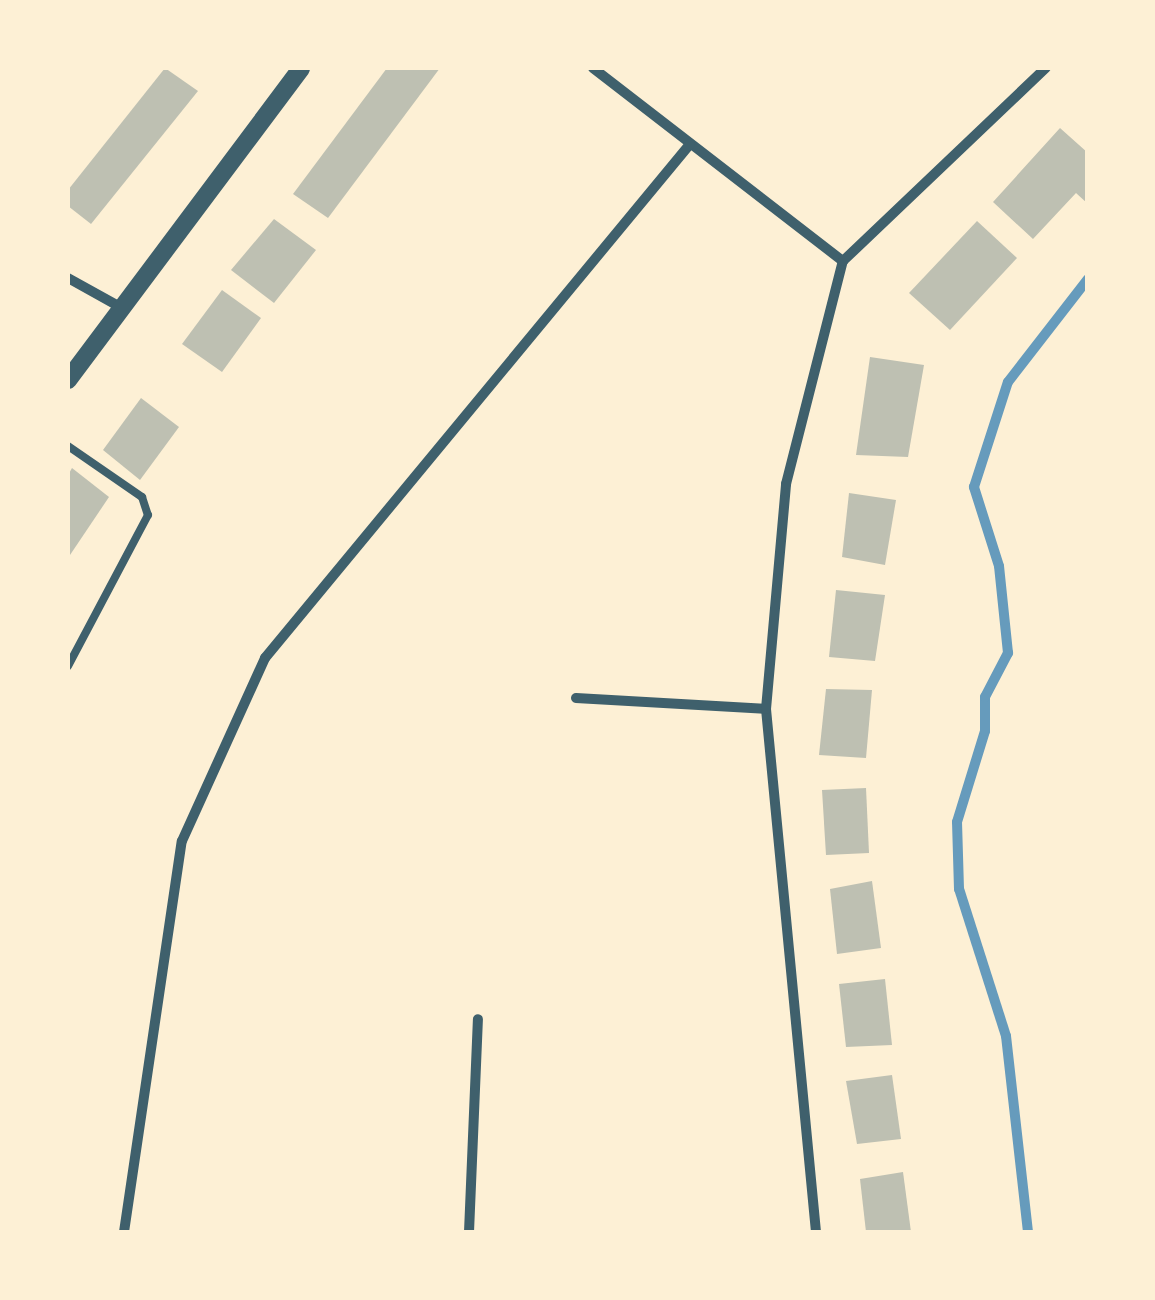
<!DOCTYPE html>
<style>
body{margin:0}
#map{position:relative;width:1155px;height:1300px;overflow:hidden;background:#fdf0d5;font-family:"PT Sans Narrow",sans-serif}
div>[style]{position:absolute}
[style*='--x']{left:calc(var(--x)*1px);top:calc(var(--y)*1px);width:calc(var(--w)*1px);rotate:calc(var(--a)*1deg)}
.stream>*{height:10px;margin:-5px;padding:0 5px;transform-origin:5px;border-radius:5px;background:#669bbc}
.building>*{inset:0;background:#bec0b2}
.service>*{height:8px;margin:-4px;padding:0 4px;transform-origin:4px;border-radius:4px;background:#3f606c}
.minor>*{height:10px;margin:-5px;padding:0 5px;transform-origin:5px;border-radius:5px;background:#3f606c}
.tertiary>*{height:18px;margin:-9px;padding:0 9px;transform-origin:9px;border-radius:9px;background:#3f606c}
span{translate:-50% -50%;white-space:nowrap;text-align:center;line-height:1.15;-webkit-text-stroke:9px #fdf0d5;paint-order:stroke}
.frame{position:absolute;inset:0;border:70px solid #fdf0d5;pointer-events:none}
</style>
<div id="map">
<div class="stream">
<i style="--x:1028;--y:1232;--w:197;--a:-96.4"></i>
<i style="--x:1006;--y:1036;--w:154;--a:-107.7"></i>
<i style="--x:959;--y:889;--w:67;--a:-91.7"></i>
<i style="--x:957;--y:822;--w:95;--a:-72.9"></i>
<i style="--x:985;--y:731;--w:34;--a:-90"></i>
<i style="--x:985;--y:697;--w:50;--a:-62.4"></i>
<i style="--x:1008;--y:653;--w:87;--a:-95.9"></i>
<i style="--x:999;--y:566;--w:83;--a:-107.6"></i>
<i style="--x:974;--y:487;--w:110;--a:-72.1"></i>
<i style="--x:1008;--y:382;--w:130;--a:-52.2"></i>
</div>
<div class="building">
<i style="clip-path:polygon(165px 68px,198px 91px,91px 224px,68px 206px,68px 190px)"></i>
<i style="clip-path:polygon(387px 68px,440px 68px,328px 218px,293px 194px)"></i>
<i style="clip-path:polygon(1060px 128px,1088px 153px,1088px 204px,1076px 193px,1033px 239px,993px 202px)"></i>
<i style="clip-path:polygon(274px 219px,316px 250px,274px 303px,231px 270px)"></i>
<i style="clip-path:polygon(977px 221px,1017px 258px,950px 330px,909px 293px)"></i>
<i style="clip-path:polygon(222px 290px,261px 318px,222px 372px,182px 344px)"></i>
<i style="clip-path:polygon(870px 357px,924px 365px,908px 457px,856px 455px)"></i>
<i style="clip-path:polygon(141px 398px,179px 427px,140px 480px,103px 450px)"></i>
<i style="clip-path:polygon(72px 468px,109px 497px,68px 558px,68px 475px)"></i>
<i style="clip-path:polygon(849px 493px,896px 500px,885px 565px,842px 557px)"></i>
<i style="clip-path:polygon(836px 590px,885px 595px,875px 661px,829px 657px)"></i>
<i style="clip-path:polygon(826px 689px,872px 690px,866px 758px,819px 755px)"></i>
<i style="clip-path:polygon(866px 788px,869px 853px,826px 855px,822px 790px)"></i>
<i style="clip-path:polygon(872px 881px,881px 948px,837px 954px,830px 889px)"></i>
<i style="clip-path:polygon(885px 979px,892px 1045px,846px 1047px,839px 984px)"></i>
<i style="clip-path:polygon(892px 1075px,901px 1139px,857px 1144px,846px 1081px)"></i>
<i style="clip-path:polygon(903px 1172px,911px 1232px,866px 1232px,860px 1179px)"></i>
</div>
<div class="service">
<i style="--x:68;--y:446;--w:90;--a:34.6"></i>
<i style="--x:142;--y:497;--w:19;--a:72"></i>
<i style="--x:148;--y:515;--w:171;--a:117.9"></i>
</div>
<div class="minor">
<i style="--x:593;--y:68;--w:316;--a:37.7"></i>
<i style="--x:68;--y:278;--w:60;--a:29.1"></i>
<i style="--x:576;--y:698;--w:190;--a:3.3"></i>
<i style="--x:124;--y:1232;--w:395;--a:-81.6"></i>
<i style="--x:182;--y:841;--w:201;--a:-65.6"></i>
<i style="--x:265;--y:658;--w:667;--a:-50.41"></i>
<i style="--x:469;--y:1232;--w:213;--a:-87.6"></i>
<i style="--x:816;--y:1232;--w:525;--a:-95.46"></i>
<i style="--x:766;--y:709;--w:226;--a:-84.9"></i>
<i style="--x:786;--y:484;--w:230;--a:-75.7"></i>
<i style="--x:843;--y:261;--w:280;--a:-43.6"></i>
</div>
<div class="tertiary">
<i style="--x:68;--y:380;--w:389;--a:-53.2"></i>
</div>
<div class="frame"></div>
</div>
